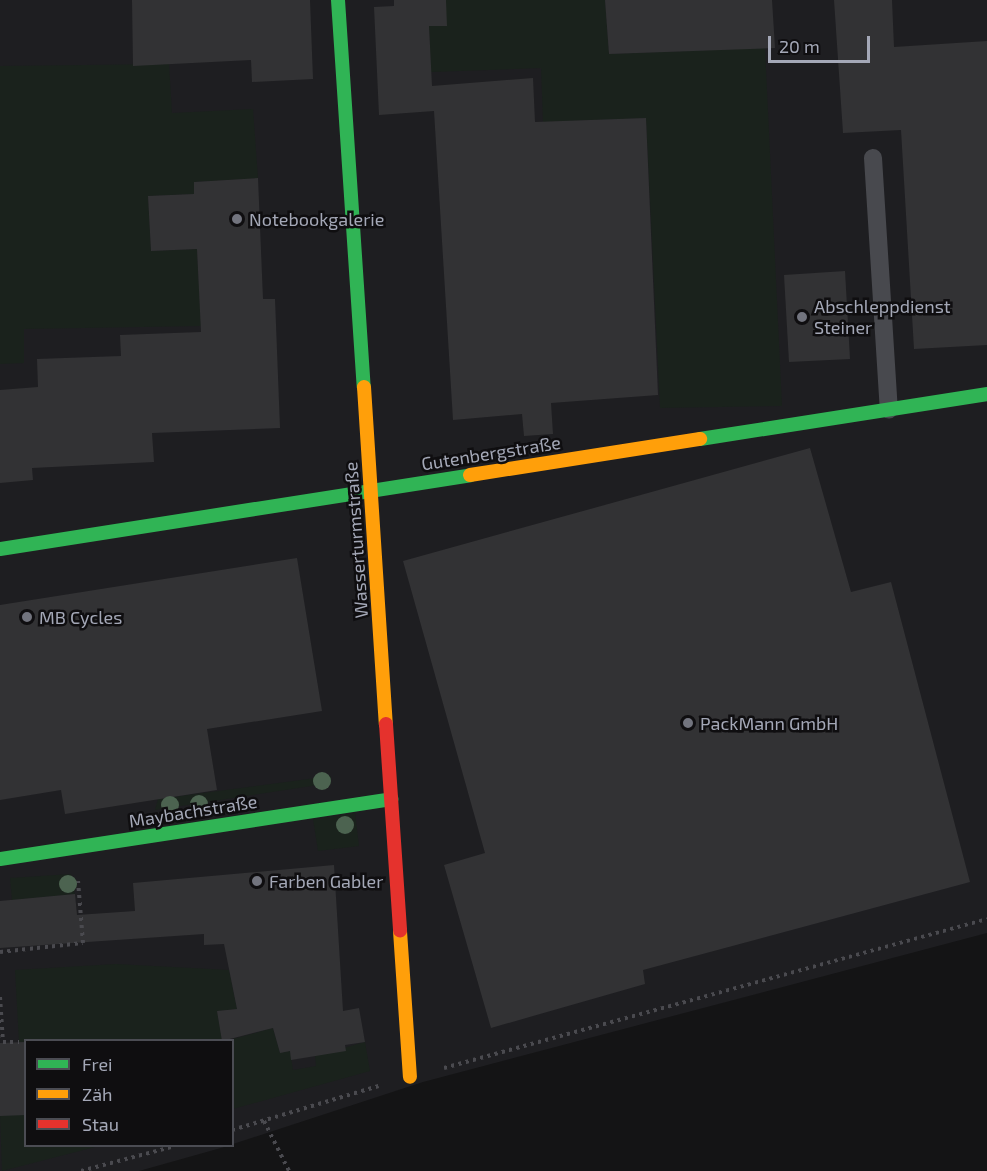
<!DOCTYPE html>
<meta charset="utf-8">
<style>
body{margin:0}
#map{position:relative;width:987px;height:1171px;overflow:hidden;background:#141415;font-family:"Exo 2",sans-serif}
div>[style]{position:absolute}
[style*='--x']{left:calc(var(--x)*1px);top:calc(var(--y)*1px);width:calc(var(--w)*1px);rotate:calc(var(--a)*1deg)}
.built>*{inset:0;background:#1e1e21}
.green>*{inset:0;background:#1a221c}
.building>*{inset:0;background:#323234}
.path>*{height:4px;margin-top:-2px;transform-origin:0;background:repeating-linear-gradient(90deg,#4a4a4f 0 3px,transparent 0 7.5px)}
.lane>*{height:18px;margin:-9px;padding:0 9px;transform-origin:9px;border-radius:9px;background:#48494e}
.fast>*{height:14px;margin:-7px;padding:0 7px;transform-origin:7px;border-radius:7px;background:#30b455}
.slow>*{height:14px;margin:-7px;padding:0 7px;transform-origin:7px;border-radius:7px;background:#ff9f0a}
.jam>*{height:14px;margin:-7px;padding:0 7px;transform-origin:7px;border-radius:7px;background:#e5322d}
.trees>*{width:18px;height:18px;margin:-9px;border-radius:50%;background:#4c6350}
.dots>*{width:16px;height:16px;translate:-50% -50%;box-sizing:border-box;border:3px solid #0f0e10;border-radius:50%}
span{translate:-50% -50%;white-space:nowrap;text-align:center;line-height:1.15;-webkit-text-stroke:5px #0f0e10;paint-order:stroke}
.poi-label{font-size:18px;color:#a4a8b7}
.left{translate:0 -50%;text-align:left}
.street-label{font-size:18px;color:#a4a8b7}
.legend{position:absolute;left:24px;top:1039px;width:210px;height:108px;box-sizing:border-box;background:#0f0e10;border:2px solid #4b4c53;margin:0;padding:8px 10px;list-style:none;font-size:18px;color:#a4a8b7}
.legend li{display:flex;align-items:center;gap:12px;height:30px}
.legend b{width:30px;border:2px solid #4b4c53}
.scale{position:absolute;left:768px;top:36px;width:102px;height:27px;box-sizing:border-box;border:3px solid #a4a8b7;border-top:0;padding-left:8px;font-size:18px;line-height:21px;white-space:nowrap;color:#a4a8b7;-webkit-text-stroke:4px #0f0e10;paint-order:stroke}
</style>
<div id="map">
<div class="built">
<i style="clip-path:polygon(0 0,987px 0,987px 933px,423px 1082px,233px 1144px,232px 1040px,26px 1040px,26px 1146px,228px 1146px,139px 1171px,0 1171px)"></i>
</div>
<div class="green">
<i style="clip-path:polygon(446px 0,605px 0,609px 54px,765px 48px,782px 406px,660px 408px,646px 118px,543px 122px,541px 68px,431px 72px,429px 26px,446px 26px)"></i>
<i style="clip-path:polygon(169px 64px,172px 113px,253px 109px,258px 178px,194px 182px,194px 194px,148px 196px,151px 251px,197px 249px,201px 326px,24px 329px,24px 363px,0 364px,0 66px)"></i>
<i style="clip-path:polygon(331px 776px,331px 783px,155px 810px,158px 799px)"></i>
<i style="clip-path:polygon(355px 813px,359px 846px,318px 851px,313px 819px)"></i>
<i style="clip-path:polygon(71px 874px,75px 894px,12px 900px,10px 878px)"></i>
<i style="clip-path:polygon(116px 964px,229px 970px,237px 1009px,217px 1011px,222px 1040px,19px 1042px,15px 970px)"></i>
<i style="clip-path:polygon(273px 1028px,280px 1053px,290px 1051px,293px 1070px,316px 1066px,315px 1056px,365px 1042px,370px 1071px,233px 1109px,229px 1040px)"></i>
<i style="clip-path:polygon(0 1115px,25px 1115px,26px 1146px,99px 1146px,2px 1171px)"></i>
</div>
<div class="building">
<i style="clip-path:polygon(132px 0,310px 0,313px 79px,252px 82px,251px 60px,133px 66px)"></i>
<i style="clip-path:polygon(394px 0,446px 0,447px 26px,429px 26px,432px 86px,533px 78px,535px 122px,646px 118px,658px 395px,551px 403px,553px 434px,524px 436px,522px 414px,453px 420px,434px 111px,379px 115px,374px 7px,394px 6px)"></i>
<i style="clip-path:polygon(605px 0,772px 0,775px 48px,609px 54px)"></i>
<i style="clip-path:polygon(834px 0,892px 0,894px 47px,987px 41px,987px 345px,914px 349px,901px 130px,843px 133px)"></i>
<i style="clip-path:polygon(258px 178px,263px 299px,275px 299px,280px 428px,152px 433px,154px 462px,32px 468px,33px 480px,0 483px,0 390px,38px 387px,37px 359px,121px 356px,120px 335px,201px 332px,197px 249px,151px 251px,148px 196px,194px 194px,194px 182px)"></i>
<i style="clip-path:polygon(845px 271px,850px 359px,789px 362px,784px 275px)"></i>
<i style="clip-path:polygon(810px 448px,851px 592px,891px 582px,970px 882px,643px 970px,645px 984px,491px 1028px,444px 865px,485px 853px,403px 561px)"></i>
<i style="clip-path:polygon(297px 558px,322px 711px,207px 729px,217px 790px,65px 814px,61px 790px,0 800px,0 605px)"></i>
<i style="clip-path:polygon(334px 865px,343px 1011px,359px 1008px,365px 1042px,345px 1045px,346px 1051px,291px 1060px,290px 1051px,280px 1053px,273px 1028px,222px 1041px,217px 1011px,237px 1009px,224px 944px,204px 945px,204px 934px,0 948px,0 901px,75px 894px,77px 915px,135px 911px,133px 883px)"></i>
<i style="clip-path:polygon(26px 1042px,26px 1115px,0 1116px,0 1043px)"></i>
</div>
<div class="path">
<i style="--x:0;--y:952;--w:83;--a:-6.2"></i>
<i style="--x:83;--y:943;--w:62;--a:-94.6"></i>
<i style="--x:0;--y:997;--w:45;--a:86.2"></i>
<i style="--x:3;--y:1042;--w:16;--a:0"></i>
<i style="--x:444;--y:1068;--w:563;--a:-15.34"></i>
<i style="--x:264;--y:1121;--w:56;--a:63.4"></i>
<i style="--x:232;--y:1130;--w:153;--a:-16.7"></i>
<i style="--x:81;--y:1171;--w:97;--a:-14.9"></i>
</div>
<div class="lane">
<i style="--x:873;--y:158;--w:252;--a:86.4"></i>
</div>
<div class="fast">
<i style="--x:338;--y:0;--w:388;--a:86.2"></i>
<i style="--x:700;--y:439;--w:291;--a:-8.9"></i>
<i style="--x:0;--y:549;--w:476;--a:-8.9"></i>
<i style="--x:0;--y:859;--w:396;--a:-8.7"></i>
</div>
<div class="slow">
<i style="--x:364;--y:387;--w:338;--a:86.3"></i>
<i style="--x:470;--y:475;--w:233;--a:-8.9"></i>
<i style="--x:400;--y:931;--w:146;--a:86.1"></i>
</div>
<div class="jam">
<i style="--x:386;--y:724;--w:207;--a:86.1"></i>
</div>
<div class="trees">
<i style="left:322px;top:781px"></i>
<i style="left:199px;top:804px"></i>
<i style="left:170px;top:805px"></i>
<i style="left:345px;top:825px"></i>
<i style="left:68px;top:884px"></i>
</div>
<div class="dots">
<i style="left:237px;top:219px;background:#72747e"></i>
<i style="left:802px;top:317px;background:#72747e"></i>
<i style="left:27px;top:617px;background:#72747e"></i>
<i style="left:688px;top:723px;background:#72747e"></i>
<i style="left:257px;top:881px;background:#72747e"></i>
</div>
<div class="poi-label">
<span class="left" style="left:249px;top:219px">Notebookgalerie</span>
<span class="left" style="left:814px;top:317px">Abschleppdienst<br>Steiner</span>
<span class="left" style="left:39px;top:617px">MB Cycles</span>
<span class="left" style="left:700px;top:723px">PackMann GmbH</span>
<span class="left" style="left:269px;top:881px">Farben Gabler</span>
</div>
<div class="street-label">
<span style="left:491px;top:453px;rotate:-9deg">Gutenbergstraße</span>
<span style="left:356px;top:540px;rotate:-94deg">Wasserturmstraße</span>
<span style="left:193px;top:811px;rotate:-9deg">Maybachstraße</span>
</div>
<ul class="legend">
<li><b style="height:8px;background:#30b455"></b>Frei</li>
<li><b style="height:8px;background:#ff9f0a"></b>Zäh</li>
<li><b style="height:8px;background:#e5322d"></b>Stau</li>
</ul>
<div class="scale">20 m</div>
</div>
